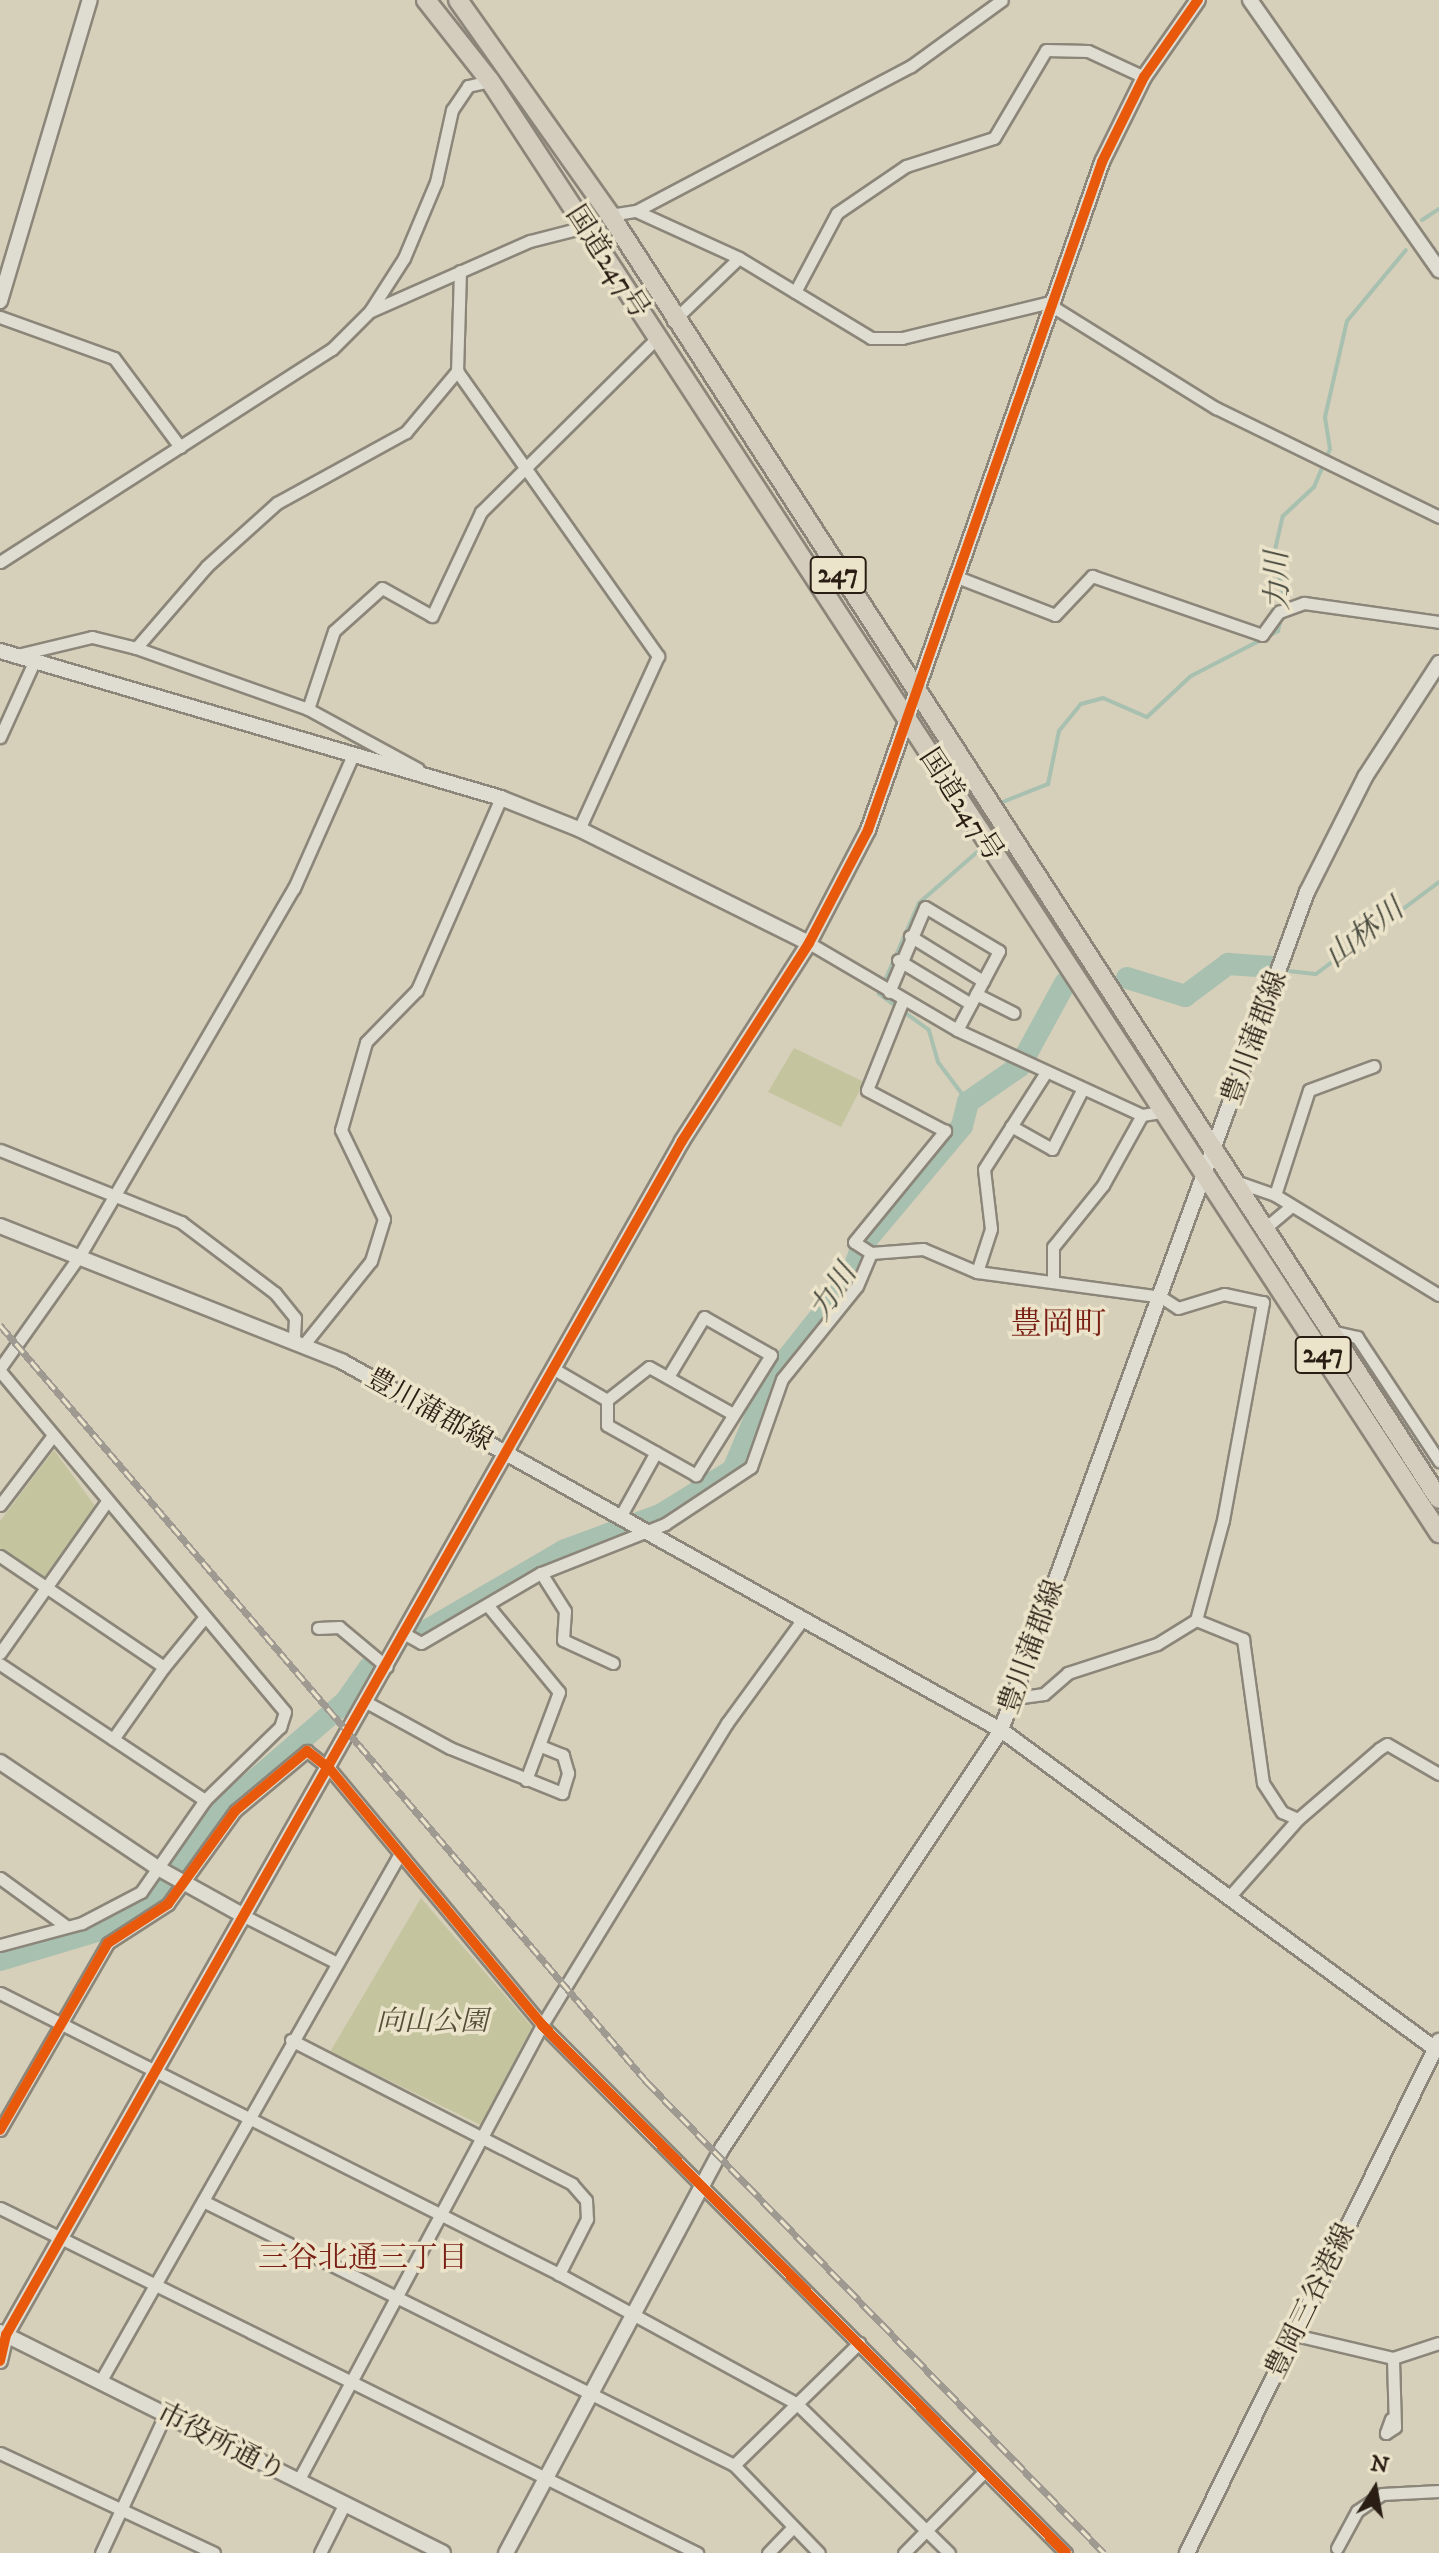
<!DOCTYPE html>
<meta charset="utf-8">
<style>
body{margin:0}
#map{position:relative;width:1439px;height:2553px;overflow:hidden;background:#d6cfba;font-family:"IM FELL DW Pica","Noto Serif JP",serif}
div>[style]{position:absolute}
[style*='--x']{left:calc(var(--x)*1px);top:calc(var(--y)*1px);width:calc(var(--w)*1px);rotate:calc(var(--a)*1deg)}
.green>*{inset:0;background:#c4c59f}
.stream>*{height:4px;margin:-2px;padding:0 2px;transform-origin:2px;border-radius:2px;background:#a8c0af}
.river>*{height:22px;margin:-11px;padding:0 11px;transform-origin:11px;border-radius:11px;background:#a8c0af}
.roads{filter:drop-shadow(2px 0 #8b8679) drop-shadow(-2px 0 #8b8679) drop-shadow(0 2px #8b8679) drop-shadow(0 -2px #8b8679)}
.minor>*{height:11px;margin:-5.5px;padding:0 5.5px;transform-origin:5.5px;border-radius:5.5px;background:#dfdcd1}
.tertiary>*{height:14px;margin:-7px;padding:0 7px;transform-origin:7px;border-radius:7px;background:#dfdcd1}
.secondary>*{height:14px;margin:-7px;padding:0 7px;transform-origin:7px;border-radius:7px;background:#dfdcd1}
.trunk>*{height:18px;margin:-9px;padding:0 9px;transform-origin:9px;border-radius:9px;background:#d4ccbd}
.rail>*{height:7px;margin-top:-3.5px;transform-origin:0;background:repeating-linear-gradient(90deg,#ece4ca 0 12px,#9f9a91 0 24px);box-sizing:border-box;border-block:2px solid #9f9a91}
.cycleway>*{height:10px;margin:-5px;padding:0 5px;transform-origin:5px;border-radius:5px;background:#e8590c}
span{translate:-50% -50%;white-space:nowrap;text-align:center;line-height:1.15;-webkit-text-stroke:7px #ece4ca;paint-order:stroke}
.shield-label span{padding:2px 6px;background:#ece4ca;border:2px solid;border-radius:6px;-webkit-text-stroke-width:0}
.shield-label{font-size:26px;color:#2a1e14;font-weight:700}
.street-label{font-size:28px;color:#2a1e14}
.park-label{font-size:28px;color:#544e37;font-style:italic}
.water-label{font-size:30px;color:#4a4c41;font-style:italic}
.neighbourhood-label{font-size:30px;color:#7a1f14}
.quarter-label{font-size:32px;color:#7a1f14}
.north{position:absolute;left:1335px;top:2449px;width:80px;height:80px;-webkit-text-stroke:6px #ece4ca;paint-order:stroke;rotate:11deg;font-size:22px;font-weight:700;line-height:32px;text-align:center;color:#2a1e14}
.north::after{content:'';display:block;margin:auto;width:28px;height:36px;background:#2a1e14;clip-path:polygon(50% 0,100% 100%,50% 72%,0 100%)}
</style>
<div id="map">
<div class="green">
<i style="clip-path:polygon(794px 1048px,864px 1082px,841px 1127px,768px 1092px)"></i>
<i style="clip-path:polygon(54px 1450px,95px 1506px,46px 1583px,0 1548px,0 1521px)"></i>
<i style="clip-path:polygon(421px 1898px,532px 2027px,481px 2125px,330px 2052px)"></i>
</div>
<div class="stream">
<i style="--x:1422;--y:220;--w:20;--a:-33"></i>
<i style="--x:1000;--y:803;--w:52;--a:-21.6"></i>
<i style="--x:1048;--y:784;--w:54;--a:-78.3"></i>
<i style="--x:1059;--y:731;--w:35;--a:-51"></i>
<i style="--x:1081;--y:704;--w:23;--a:-15"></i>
<i style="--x:1103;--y:698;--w:48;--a:23.4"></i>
<i style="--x:1147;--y:717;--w:60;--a:-43"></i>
<i style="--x:1191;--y:676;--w:98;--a:-27.3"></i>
<i style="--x:1278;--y:631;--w:31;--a:-77"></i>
<i style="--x:1285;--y:601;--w:48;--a:-103.2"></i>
<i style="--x:1274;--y:554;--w:39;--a:-77"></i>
<i style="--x:1283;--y:516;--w:42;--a:-43.1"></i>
<i style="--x:1314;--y:487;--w:41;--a:-67.2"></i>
<i style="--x:1330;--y:449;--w:32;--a:-99"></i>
<i style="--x:1325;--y:417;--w:98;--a:-77.1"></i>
<i style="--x:1347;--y:321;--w:92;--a:-50.3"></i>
<i style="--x:1288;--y:971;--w:28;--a:6"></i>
<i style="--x:1316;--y:974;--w:154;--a:-36.8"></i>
<i style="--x:968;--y:1102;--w:50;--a:-126.9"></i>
<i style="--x:938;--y:1062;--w:33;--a:-106"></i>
<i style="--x:929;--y:1030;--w:62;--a:-144.2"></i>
<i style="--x:879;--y:994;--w:99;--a:-66.3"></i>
<i style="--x:919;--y:903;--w:77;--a:-41.3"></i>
</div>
<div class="river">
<i style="--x:1127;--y:978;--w:61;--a:17.2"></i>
<i style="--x:1185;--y:996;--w:54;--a:-36.7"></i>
<i style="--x:1228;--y:964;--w:44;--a:3.9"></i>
<i style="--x:424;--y:1632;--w:163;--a:-30.2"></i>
<i style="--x:565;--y:1550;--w:101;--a:-20.2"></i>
<i style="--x:660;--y:1515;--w:86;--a:-31.7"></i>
<i style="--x:733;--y:1470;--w:101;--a:-67.2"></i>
<i style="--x:772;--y:1377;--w:125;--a:-51.5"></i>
<i style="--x:850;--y:1279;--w:37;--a:-70"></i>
<i style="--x:863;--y:1244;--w:154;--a:-50"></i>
<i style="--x:962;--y:1126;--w:25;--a:-76"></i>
<i style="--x:968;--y:1102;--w:63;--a:-34.7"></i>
<i style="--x:1020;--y:1066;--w:94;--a:-61.5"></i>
<i style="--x:0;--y:1960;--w:126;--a:-16.6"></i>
<i style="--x:121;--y:1924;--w:44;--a:-34.8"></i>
<i style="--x:157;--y:1899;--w:87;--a:-58.1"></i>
<i style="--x:203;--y:1825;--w:189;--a:-40.9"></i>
<i style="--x:346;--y:1701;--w:40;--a:-55.1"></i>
</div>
<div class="roads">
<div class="minor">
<i style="--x:636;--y:211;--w:113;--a:24.5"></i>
<i style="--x:739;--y:258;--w:154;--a:31.2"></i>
<i style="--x:871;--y:338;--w:31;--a:0"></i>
<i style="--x:902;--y:338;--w:149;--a:-13.6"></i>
<i style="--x:1047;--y:303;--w:199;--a:31.9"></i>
<i style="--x:1216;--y:408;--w:248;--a:26"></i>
<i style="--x:610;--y:215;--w:26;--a:-9"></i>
<i style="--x:636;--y:211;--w:311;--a:-27.8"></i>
<i style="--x:911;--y:66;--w:112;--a:-36"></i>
<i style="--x:460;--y:271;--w:100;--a:91.7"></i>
<i style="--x:457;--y:371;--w:349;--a:54.8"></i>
<i style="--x:658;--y:656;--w:190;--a:114.5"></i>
<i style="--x:795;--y:292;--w:89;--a:-62"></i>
<i style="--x:837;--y:213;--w:83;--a:-34.3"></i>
<i style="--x:906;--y:166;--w:92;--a:-17.7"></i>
<i style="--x:994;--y:138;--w:102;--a:-59.4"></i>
<i style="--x:1046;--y:50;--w:42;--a:1.4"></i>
<i style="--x:1088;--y:51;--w:62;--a:24.9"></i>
<i style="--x:371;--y:311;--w:174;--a:-23.8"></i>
<i style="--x:530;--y:241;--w:57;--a:-14.3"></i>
<i style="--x:0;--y:317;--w:121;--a:19.8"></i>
<i style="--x:114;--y:358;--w:111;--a:53.4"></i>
<i style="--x:673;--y:321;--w:91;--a:-43.7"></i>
<i style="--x:0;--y:562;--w:394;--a:-32.7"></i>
<i style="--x:332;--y:349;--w:54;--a:-45"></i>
<i style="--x:370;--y:311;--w:63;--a:-57.3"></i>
<i style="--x:404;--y:258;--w:82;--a:-67.2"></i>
<i style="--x:436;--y:182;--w:74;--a:-77.5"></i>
<i style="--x:452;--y:110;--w:29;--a:-56"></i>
<i style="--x:468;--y:86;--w:23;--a:-13"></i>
<i style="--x:957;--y:577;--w:105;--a:21.2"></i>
<i style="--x:1055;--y:615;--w:54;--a:-46.5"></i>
<i style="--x:1092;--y:576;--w:180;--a:19.1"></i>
<i style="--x:1262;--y:635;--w:29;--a:-54"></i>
<i style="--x:1279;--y:612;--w:27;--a:-20"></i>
<i style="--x:1304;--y:603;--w:136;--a:8"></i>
<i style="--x:136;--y:648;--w:108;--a:-49.1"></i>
<i style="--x:207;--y:566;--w:94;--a:-42"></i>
<i style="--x:277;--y:503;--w:147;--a:-28.8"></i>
<i style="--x:406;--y:432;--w:80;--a:-50.1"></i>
<i style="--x:17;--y:655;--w:77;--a:-13.5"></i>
<i style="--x:92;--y:637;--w:45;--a:14"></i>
<i style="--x:136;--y:648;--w:182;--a:19.5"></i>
<i style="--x:308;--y:709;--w:125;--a:28.6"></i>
<i style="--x:308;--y:709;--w:82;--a:-71.6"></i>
<i style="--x:334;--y:631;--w:64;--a:-41.9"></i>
<i style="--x:382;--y:588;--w:57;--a:29.2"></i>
<i style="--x:432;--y:616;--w:115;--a:-64.8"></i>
<i style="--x:481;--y:512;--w:246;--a:-44.7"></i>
<i style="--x:0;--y:737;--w:82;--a:-65.6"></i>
<i style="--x:910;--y:936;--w:86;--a:31.7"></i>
<i style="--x:809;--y:943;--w:172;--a:30.4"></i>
<i style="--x:957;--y:1030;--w:204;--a:24.7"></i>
<i style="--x:1142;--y:1115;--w:19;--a:-9"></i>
<i style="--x:898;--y:960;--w:85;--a:31.1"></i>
<i style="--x:889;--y:992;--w:92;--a:-67"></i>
<i style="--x:925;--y:907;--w:86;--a:30.7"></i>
<i style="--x:999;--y:951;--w:89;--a:118"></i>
<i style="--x:976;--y:994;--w:42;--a:26.6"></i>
<i style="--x:1011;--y:1126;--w:47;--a:29.3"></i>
<i style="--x:1052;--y:1149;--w:66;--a:-63"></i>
<i style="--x:0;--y:1150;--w:195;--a:21.7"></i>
<i style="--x:181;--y:1222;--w:118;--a:37.1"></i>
<i style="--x:275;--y:1293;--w:32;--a:51"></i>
<i style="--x:295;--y:1318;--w:19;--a:93"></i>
<i style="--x:1232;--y:1180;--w:46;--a:19.2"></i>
<i style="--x:1275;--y:1195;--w:192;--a:31.4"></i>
<i style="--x:1275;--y:1195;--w:110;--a:-72.1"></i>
<i style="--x:1309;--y:1090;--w:69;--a:-20.3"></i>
<i style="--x:1264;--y:1229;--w:35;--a:-40"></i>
<i style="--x:871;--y:1253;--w:52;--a:-4.4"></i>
<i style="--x:923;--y:1249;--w:59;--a:23.1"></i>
<i style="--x:977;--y:1272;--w:186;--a:7.7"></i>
<i style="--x:1161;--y:1297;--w:20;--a:33"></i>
<i style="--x:1178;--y:1308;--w:48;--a:-16.9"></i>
<i style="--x:1224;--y:1294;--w:40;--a:12"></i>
<i style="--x:1263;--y:1302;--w:222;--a:100.4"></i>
<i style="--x:1223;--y:1520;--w:104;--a:105.1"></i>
<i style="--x:1196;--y:1620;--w:46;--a:148.4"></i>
<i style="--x:1157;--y:1644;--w:94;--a:162"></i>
<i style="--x:1068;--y:1673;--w:32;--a:139"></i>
<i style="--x:1044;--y:1694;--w:30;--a:172"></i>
<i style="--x:977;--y:1272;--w:45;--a:-72"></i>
<i style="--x:991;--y:1229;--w:60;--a:-96.7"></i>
<i style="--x:984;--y:1169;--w:115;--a:-57.4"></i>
<i style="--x:1053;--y:1282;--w:35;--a:-90"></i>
<i style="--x:1053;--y:1247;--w:80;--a:-51.1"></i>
<i style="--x:1103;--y:1185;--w:80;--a:-60.9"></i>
<i style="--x:1331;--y:1331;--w:27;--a:13"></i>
<i style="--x:1357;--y:1337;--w:149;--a:56.5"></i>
<i style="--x:305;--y:1343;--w:105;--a:-51.2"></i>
<i style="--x:371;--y:1261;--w:44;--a:-72.8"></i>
<i style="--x:384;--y:1219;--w:99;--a:-115.8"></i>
<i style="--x:341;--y:1130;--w:91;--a:-74.1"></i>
<i style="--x:366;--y:1042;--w:73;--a:-45.6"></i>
<i style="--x:417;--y:990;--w:210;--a:-66.4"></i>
<i style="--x:0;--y:1368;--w:138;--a:-54.7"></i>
<i style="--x:80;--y:1255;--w:425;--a:-59.8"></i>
<i style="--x:294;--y:888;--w:143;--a:-66.1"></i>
<i style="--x:554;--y:1369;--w:61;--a:30.3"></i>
<i style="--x:0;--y:1371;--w:444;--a:50.1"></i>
<i style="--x:285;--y:1712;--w:16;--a:108"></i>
<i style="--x:280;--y:1727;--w:105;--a:135.8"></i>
<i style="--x:205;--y:1800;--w:112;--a:124.8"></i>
<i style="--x:141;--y:1892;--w:67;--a:152.3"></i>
<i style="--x:82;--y:1923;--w:85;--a:165"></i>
<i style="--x:668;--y:1377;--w:70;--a:-59"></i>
<i style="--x:704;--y:1317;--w:77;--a:29.6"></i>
<i style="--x:771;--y:1355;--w:142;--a:122"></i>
<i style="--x:696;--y:1475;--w:102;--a:-150.7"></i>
<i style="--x:607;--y:1425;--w:25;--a:-90"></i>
<i style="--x:607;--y:1400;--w:53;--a:-38.2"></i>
<i style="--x:649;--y:1367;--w:96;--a:29.2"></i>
<i style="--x:0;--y:1505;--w:84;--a:-52.7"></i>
<i style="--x:620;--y:1517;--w:74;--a:-61"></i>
<i style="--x:0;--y:1556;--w:198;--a:34.1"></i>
<i style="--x:164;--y:1667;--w:63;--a:-50.8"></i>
<i style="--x:541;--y:1573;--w:45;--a:57.7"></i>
<i style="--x:565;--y:1611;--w:29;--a:94"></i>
<i style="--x:563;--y:1640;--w:55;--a:24.7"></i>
<i style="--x:489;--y:1607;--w:110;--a:50.5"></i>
<i style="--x:559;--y:1692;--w:94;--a:110.6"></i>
<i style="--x:1196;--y:1620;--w:51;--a:22"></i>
<i style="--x:1243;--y:1639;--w:145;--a:82.1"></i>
<i style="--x:1263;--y:1783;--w:35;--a:57"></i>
<i style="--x:1282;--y:1812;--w:17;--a:24"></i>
<i style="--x:318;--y:1628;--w:21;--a:-3"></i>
<i style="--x:339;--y:1627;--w:62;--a:39.8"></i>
<i style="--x:405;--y:1634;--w:18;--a:29"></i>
<i style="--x:421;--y:1643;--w:139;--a:-30.3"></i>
<i style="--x:541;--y:1573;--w:133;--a:-21.6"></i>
<i style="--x:665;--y:1524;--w:103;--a:-33.5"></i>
<i style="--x:751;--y:1467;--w:93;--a:-70.6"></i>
<i style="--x:782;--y:1379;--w:119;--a:-51.1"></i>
<i style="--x:857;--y:1286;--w:36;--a:-67"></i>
<i style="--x:871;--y:1253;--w:20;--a:-147"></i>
<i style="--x:854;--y:1242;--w:144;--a:-50.7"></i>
<i style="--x:945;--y:1131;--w:88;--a:-152.3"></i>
<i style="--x:867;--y:1090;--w:97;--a:-68.2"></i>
<i style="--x:0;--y:1653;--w:184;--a:-54.8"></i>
<i style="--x:0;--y:1664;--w:246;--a:33.6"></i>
<i style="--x:366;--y:1702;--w:96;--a:28.7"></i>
<i style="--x:450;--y:1748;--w:121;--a:21.9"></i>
<i style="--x:562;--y:1793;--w:21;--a:-73"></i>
<i style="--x:568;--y:1773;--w:19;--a:-106"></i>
<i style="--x:563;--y:1755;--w:24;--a:-158"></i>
<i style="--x:113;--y:1739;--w:88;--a:-54.7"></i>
<i style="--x:0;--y:1878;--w:82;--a:36"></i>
<i style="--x:1230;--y:1896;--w:103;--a:-48.6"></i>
<i style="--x:1298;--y:1819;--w:107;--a:-40.8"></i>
<i style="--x:1379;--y:1749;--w:9;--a:-32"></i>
<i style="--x:1387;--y:1744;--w:60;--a:30"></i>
<i style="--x:244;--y:1916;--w:104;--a:26.8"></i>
<i style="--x:0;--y:1993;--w:626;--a:26.69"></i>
<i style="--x:559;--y:2274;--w:270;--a:28.6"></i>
<i style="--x:796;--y:2403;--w:214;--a:44.4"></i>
<i style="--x:291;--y:2040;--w:316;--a:27.1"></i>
<i style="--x:572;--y:2184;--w:21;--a:49"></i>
<i style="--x:586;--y:2200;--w:19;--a:87"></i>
<i style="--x:587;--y:2219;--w:62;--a:117"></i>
<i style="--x:0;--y:2130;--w:216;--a:-60"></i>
<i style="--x:108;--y:1943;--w:72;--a:-33"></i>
<i style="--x:168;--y:1904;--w:115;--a:-54.2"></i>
<i style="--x:235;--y:1811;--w:94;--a:-39.8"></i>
<i style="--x:307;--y:1751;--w:28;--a:38"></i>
<i style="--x:329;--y:1768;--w:334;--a:50.3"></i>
<i style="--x:542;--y:2025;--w:744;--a:45.22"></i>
<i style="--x:205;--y:2202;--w:591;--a:26.43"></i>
<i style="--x:734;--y:2465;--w:122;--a:46"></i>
<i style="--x:0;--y:2208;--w:778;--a:26.33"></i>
<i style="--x:1295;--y:2335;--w:101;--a:13.2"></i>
<i style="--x:1393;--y:2358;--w:48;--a:-18.1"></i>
<i style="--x:100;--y:2382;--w:604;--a:-60.42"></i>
<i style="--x:1391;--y:2419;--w:15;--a:110"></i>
<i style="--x:1386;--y:2433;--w:11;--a:-34"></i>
<i style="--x:1395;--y:2427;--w:69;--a:-91.7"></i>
<i style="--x:0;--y:2453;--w:236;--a:25"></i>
<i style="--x:734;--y:2465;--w:175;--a:-44.3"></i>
<i style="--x:298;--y:2481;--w:517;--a:-61.85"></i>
<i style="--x:542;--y:2025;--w:354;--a:-58.5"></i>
<i style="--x:727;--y:1723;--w:127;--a:-53.9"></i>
<i style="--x:1337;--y:2548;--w:42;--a:-61.6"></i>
<i style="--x:1357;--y:2511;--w:30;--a:-34"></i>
<i style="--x:1382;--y:2494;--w:57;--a:-3"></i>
<i style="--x:101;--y:2553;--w:152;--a:-65.1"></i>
<i style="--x:320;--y:2553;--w:54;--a:-63.4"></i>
<i style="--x:768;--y:2553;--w:35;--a:-46"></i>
<i style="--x:904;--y:2553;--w:115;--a:-45.4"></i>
</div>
<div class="tertiary">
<i style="--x:1250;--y:0;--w:330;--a:55"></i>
<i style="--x:0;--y:301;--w:314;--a:-73.4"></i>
<i style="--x:0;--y:651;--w:522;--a:16.35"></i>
<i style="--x:501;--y:798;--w:84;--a:21.7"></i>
<i style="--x:579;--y:829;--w:257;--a:26.4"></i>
<i style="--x:0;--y:1762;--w:188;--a:33.9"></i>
<i style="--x:156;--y:1867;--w:101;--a:29.1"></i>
<i style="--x:0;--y:2332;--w:495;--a:26.5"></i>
<i style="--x:0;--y:2361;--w:27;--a:-77"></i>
<i style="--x:6;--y:2335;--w:1372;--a:-60.48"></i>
<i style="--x:682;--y:1141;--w:235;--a:-57.3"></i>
<i style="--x:809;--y:943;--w:127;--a:-62.4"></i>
<i style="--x:868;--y:830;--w:708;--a:-70.69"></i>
<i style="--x:1102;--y:162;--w:95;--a:-63.7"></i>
<i style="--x:1144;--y:77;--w:94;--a:-55"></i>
<i style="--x:506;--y:2553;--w:460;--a:-61.9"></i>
<i style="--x:723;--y:2147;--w:501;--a:-56.31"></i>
</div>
<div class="secondary">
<i style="--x:0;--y:1226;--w:369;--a:21.6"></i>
<i style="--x:343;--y:1362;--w:754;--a:29.22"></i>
<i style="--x:1001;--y:1730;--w:537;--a:36.29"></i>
<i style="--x:1001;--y:1730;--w:892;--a:-69.94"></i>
<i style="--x:1307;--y:892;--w:129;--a:-63.2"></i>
<i style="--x:1365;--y:777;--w:136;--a:-57"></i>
<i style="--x:1187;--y:2553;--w:571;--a:-63.79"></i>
</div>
<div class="trunk">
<i style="--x:426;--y:0;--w:103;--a:51.7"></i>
<i style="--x:490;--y:81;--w:1735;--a:56.83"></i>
<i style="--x:458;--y:0;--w:263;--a:54.7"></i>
<i style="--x:610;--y:215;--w:1528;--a:57.15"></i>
</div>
</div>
<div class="rail">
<i style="--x:0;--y:1325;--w:996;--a:49.48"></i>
<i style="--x:647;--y:2082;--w:656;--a:45.86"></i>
</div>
<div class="cycleway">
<i style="--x:0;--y:2130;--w:216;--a:-60"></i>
<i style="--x:108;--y:1943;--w:72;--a:-33"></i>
<i style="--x:168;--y:1904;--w:115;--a:-54.2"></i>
<i style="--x:235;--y:1811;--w:94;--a:-39.8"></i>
<i style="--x:307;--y:1751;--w:28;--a:38"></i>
<i style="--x:329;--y:1768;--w:334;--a:50.3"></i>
<i style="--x:542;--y:2025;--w:744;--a:45.22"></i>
<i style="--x:0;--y:2361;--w:27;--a:-77"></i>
<i style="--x:6;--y:2335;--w:1372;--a:-60.48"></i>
<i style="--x:682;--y:1141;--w:235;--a:-57.3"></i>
<i style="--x:809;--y:943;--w:127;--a:-62.4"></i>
<i style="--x:868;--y:830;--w:708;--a:-70.69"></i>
<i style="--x:1102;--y:162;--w:95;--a:-63.7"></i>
<i style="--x:1144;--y:77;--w:94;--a:-55"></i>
</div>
<div class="shield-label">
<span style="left:838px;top:575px">247</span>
<span style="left:1323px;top:1355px">247</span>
</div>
<div class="street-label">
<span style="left:607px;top:262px;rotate:57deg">国道247号</span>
<span style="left:961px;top:805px;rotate:57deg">国道247号</span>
<span style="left:1255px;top:1038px;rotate:-70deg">豊川蒲郡線</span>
<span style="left:429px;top:1410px;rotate:29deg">豊川蒲郡線</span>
<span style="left:1032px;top:1647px;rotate:-70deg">豊川蒲郡線</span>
<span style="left:1311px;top:2301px;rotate:-64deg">豊岡三谷港線</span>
<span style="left:221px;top:2443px;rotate:27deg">市役所通り</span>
</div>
<div class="park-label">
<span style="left:432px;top:2022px">向山公園</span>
</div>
<div class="water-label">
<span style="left:1279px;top:581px;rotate:-91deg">力川</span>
<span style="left:1365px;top:934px;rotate:-38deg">山林川</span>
<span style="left:834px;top:1293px;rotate:-57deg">力川</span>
</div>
<div class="neighbourhood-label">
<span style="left:363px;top:2259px">三谷北通三丁目</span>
</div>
<div class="quarter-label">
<span style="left:1058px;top:1325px">豊岡町</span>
</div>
<div class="north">N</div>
</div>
